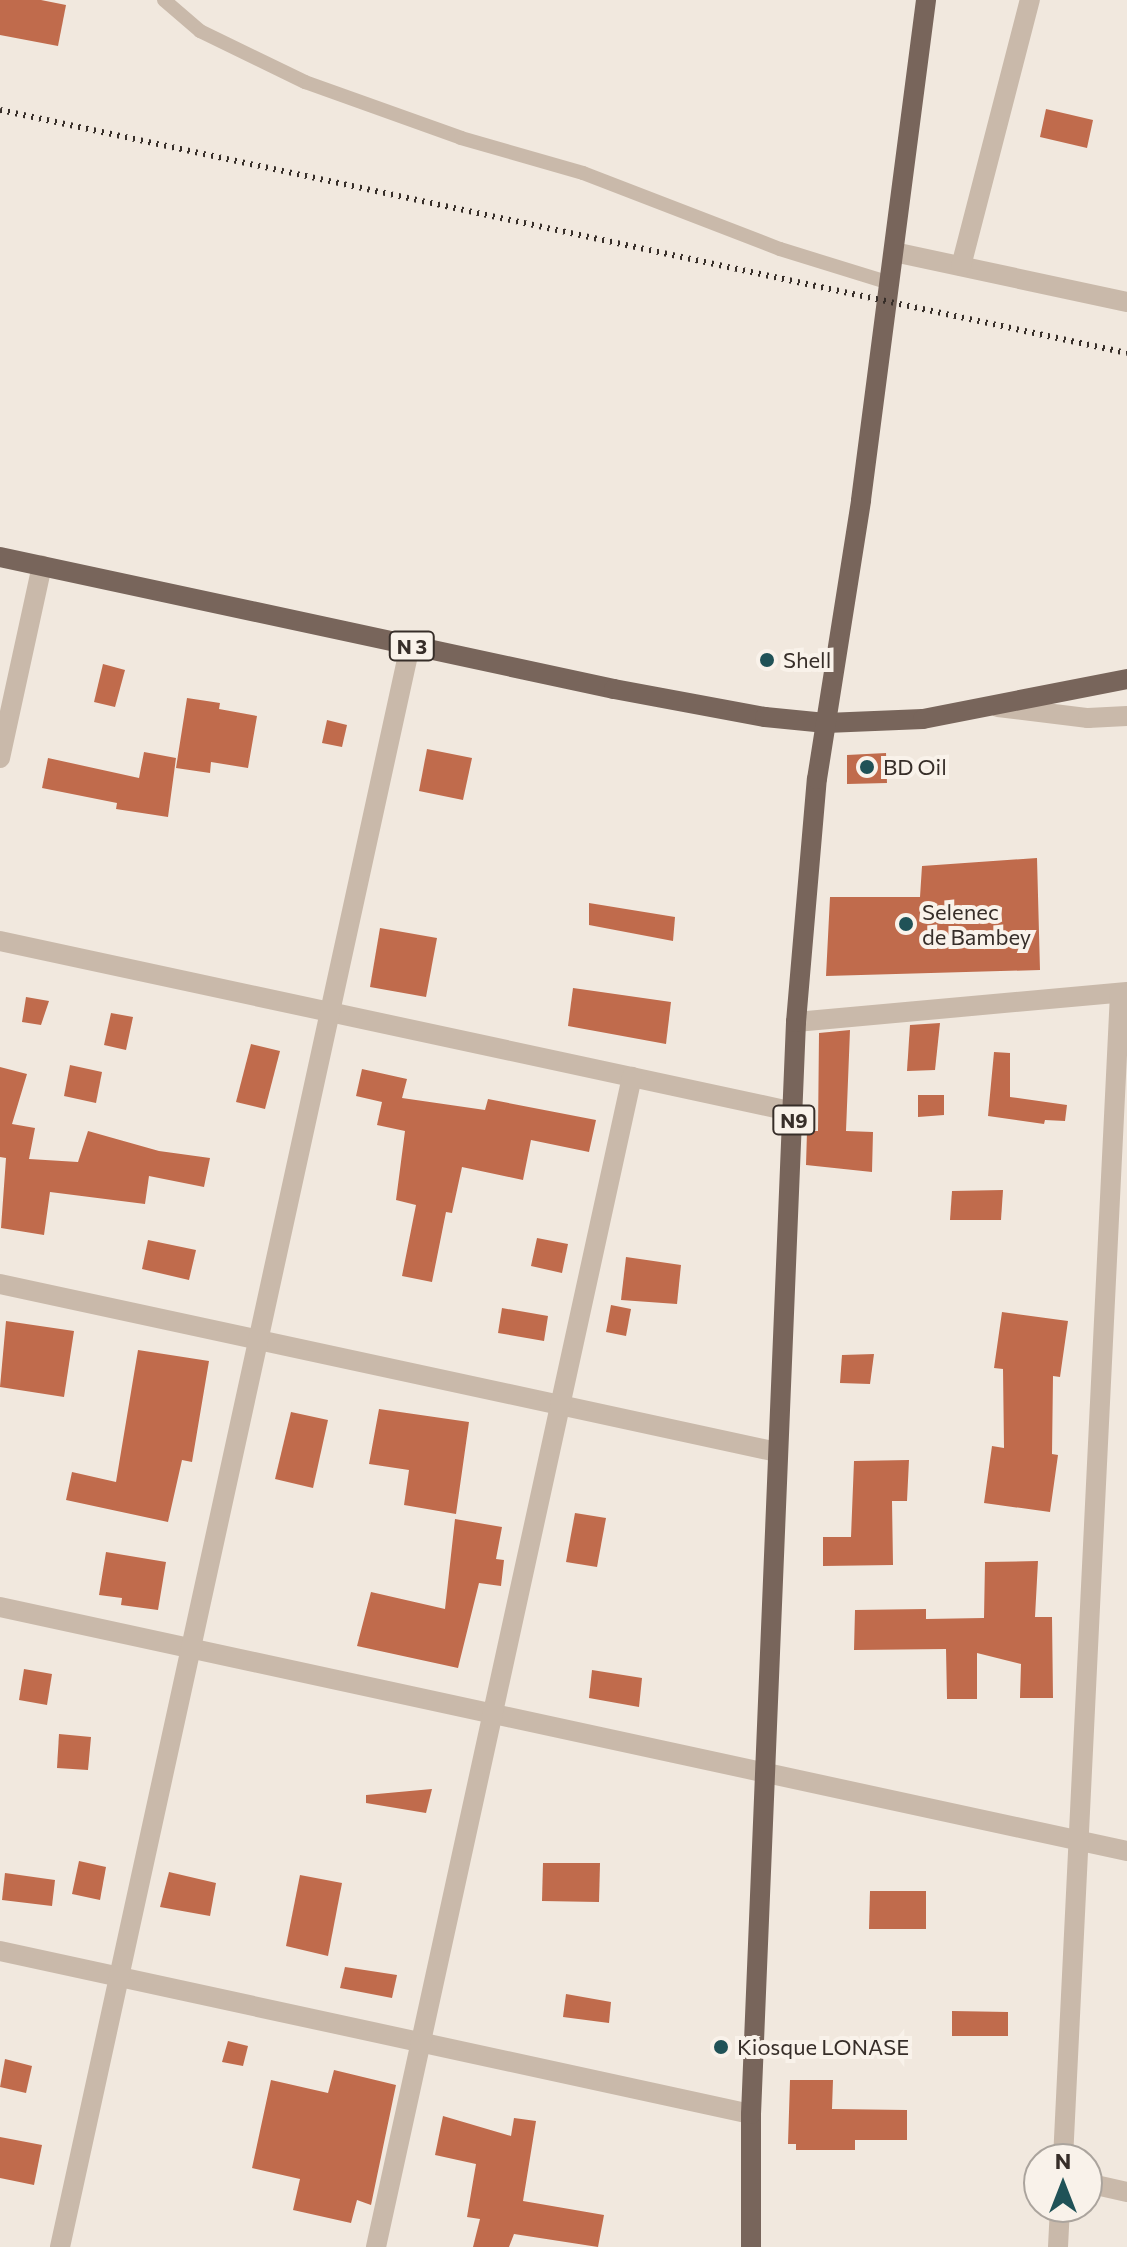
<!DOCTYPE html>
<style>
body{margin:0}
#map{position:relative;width:1127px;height:2247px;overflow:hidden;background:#f1e8de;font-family:Commissioner,sans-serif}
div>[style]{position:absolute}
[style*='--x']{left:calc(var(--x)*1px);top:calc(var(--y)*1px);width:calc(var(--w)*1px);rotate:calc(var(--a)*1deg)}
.building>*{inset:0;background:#c06b4c}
.service>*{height:14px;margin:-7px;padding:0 7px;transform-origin:7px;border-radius:7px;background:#c9b9aa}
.minor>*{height:20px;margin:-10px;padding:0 10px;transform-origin:10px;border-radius:10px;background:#c9b9aa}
.primary>*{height:20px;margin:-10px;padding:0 10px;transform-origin:10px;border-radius:10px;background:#78655b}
.rail>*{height:6px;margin-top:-3px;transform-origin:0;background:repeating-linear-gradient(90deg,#372e29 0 2px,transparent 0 8px)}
.dots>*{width:22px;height:22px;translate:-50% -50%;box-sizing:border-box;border:4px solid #f9f2ea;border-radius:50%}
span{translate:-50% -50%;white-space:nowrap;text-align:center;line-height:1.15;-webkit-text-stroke:8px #f9f2ea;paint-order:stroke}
.shield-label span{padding:2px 6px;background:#f9f2ea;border:2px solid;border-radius:6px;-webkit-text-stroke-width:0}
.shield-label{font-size:20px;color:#372e29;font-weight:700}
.poi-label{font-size:22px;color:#372e29}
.left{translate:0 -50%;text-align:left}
.north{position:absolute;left:1023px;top:2143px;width:80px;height:80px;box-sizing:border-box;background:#f9f2ea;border:2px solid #aba49d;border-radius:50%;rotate:0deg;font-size:22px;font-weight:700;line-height:32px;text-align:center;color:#372e29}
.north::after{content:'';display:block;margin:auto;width:28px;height:36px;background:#205257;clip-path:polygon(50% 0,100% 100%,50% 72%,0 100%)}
</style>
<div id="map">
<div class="building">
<i style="clip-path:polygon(0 0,41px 0,66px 5px,58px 46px,0 35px)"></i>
<i style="clip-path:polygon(1046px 109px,1093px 120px,1087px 148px,1040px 137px)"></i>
<i style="clip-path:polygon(103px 664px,125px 670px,115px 707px,94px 702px)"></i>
<i style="clip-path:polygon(187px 698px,220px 703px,219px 709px,257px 716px,248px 768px,211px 762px,210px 773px,176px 768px)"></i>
<i style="clip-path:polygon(327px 720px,347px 725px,342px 747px,322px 743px)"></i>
<i style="clip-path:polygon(427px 749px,472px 758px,463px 800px,419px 791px)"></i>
<i style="clip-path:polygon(144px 752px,176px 758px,168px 817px,116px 809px,117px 803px,42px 788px,48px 758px,139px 778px)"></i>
<i style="clip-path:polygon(886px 753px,887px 783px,847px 784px,847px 755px)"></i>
<i style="clip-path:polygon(1037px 858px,1040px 970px,826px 976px,830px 897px,920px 897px,922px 866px)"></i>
<i style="clip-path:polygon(589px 903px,675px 917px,673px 941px,589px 925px)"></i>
<i style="clip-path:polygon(380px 928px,437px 938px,426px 997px,370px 987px)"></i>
<i style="clip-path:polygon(573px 988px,671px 1002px,666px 1044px,568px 1026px)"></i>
<i style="clip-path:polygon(26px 997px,49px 1001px,41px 1025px,22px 1022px)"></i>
<i style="clip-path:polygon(111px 1013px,133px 1017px,126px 1050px,104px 1045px)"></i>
<i style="clip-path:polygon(940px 1023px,935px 1070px,907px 1071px,910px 1025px)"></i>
<i style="clip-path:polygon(850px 1030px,846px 1131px,873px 1132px,872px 1172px,806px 1165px,807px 1131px,818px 1131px,819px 1033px)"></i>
<i style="clip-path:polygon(251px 1044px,280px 1051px,265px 1109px,236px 1102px)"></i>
<i style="clip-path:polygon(994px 1052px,1010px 1053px,1010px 1097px,1067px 1105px,1065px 1121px,1045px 1120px,1044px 1124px,988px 1116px)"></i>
<i style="clip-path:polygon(70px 1065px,102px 1072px,96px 1103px,64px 1096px)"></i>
<i style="clip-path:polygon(0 1067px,27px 1074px,12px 1124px,35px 1128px,29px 1159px,78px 1162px,88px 1131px,159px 1151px,210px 1158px,204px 1187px,149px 1176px,145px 1204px,50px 1192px,44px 1235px,1px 1228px,6px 1158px,0 1157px)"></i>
<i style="clip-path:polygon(362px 1069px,407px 1079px,402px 1098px,485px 1110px,488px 1099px,596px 1120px,589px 1152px,531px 1140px,523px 1180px,462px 1167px,452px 1213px,446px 1212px,432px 1282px,402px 1276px,416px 1205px,396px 1200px,405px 1131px,377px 1125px,382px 1102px,356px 1096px)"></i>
<i style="clip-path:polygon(918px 1095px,944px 1095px,944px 1115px,918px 1117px)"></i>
<i style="clip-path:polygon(1003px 1190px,1001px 1220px,950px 1220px,952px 1191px)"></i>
<i style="clip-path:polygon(537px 1238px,568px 1244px,562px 1273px,531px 1266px)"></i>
<i style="clip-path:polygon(148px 1240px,196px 1250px,189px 1280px,142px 1269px)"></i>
<i style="clip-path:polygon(626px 1257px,681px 1265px,677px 1304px,621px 1300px)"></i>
<i style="clip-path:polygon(611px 1305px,631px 1309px,626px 1336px,606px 1332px)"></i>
<i style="clip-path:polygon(502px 1308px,548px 1316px,544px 1341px,498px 1333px)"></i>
<i style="clip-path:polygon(1002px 1312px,1068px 1321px,1060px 1377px,1053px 1376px,1052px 1454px,1058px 1455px,1050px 1512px,984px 1503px,992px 1446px,1004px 1448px,1003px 1369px,994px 1368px)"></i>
<i style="clip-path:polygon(6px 1321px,74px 1331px,64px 1397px,0 1387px)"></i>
<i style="clip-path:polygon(138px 1350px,209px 1361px,192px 1462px,182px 1460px,168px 1522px,66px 1500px,72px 1472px,116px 1482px)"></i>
<i style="clip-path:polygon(874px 1354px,870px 1384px,840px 1383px,842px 1355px)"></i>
<i style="clip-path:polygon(379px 1409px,469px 1422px,456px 1514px,404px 1505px,409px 1470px,369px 1464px)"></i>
<i style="clip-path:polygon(291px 1412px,328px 1420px,313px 1488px,275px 1479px)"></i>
<i style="clip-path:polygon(909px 1460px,907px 1501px,892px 1501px,893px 1565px,823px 1566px,823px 1537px,851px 1537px,854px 1461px)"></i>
<i style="clip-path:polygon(575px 1513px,606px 1518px,597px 1567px,566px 1562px)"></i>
<i style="clip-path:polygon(455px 1519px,502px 1527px,496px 1559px,504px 1560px,501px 1586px,479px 1583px,458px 1668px,357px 1646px,371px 1592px,445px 1609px)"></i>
<i style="clip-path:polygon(106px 1552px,166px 1562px,158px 1610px,121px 1605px,122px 1598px,99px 1595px)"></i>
<i style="clip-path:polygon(1038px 1561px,1035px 1617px,1052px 1617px,1053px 1698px,1020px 1698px,1021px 1664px,977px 1653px,977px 1699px,947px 1699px,946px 1649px,854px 1650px,855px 1610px,926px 1609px,926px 1619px,984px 1618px,985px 1562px)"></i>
<i style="clip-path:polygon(24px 1669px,52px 1674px,47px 1705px,19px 1700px)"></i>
<i style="clip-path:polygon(592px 1670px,642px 1678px,639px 1707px,589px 1698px)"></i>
<i style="clip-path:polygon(59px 1734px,91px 1737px,88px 1770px,57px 1768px)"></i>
<i style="clip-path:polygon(432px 1789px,426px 1813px,366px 1803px,366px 1795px)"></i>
<i style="clip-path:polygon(79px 1861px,106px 1867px,100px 1900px,72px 1894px)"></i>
<i style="clip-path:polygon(543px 1863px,600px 1863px,599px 1902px,542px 1901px)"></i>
<i style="clip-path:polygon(169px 1872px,216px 1883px,210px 1916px,160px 1907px)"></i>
<i style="clip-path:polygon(5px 1873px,55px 1880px,52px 1906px,2px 1900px)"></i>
<i style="clip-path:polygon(300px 1875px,342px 1883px,328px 1956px,286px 1946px)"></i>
<i style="clip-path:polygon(870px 1891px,926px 1891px,926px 1929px,869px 1929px)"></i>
<i style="clip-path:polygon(345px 1967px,397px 1975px,392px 1998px,340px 1988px)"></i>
<i style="clip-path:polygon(566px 1994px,611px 2002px,609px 2023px,563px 2017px)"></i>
<i style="clip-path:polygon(952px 2011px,1008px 2012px,1008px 2036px,952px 2036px)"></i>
<i style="clip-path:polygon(228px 2041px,248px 2046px,243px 2066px,222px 2062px)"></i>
<i style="clip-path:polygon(5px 2059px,32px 2066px,26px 2093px,0 2087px)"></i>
<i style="clip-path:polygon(334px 2070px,396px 2085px,371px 2205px,357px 2200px,351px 2223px,293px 2210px,300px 2179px,252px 2168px,271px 2080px,328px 2093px)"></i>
<i style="clip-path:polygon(790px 2080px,833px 2080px,832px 2109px,907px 2110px,907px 2140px,855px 2140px,855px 2150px,796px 2150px,796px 2144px,788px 2144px)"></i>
<i style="clip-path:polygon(443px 2116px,511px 2136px,514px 2118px,536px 2121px,523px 2201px,604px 2215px,598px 2247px,514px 2234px,509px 2247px,473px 2247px,480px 2219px,467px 2217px,476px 2164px,435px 2155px)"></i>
<i style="clip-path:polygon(0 2137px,42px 2145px,34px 2185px,0 2178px)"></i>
</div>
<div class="service">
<i style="--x:164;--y:0;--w:48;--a:40.7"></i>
<i style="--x:200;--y:31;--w:117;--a:25.9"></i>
<i style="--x:305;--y:82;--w:166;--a:19.7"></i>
<i style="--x:461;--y:138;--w:127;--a:16"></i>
<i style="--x:583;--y:173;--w:211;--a:21.1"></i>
<i style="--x:780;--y:249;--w:115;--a:17.2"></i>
</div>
<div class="minor">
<i style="--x:894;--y:252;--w:238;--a:12.1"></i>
<i style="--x:961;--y:266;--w:275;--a:-75.5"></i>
<i style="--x:998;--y:707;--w:91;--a:7"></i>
<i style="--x:1088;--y:718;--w:39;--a:-3"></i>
<i style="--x:0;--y:758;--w:197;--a:-77.7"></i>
<i style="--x:0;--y:941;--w:812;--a:12.15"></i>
<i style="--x:796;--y:1022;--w:332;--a:-5.2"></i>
<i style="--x:0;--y:1284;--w:795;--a:12.2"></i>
<i style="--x:0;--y:1607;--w:1153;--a:12.22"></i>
<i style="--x:0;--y:1951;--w:768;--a:12.25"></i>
<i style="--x:1063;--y:2159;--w:1167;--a:-87.2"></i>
<i style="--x:1087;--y:2183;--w:41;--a:12.7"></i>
<i style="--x:60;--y:2247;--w:1639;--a:-77.67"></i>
<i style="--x:376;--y:2247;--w:1198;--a:-77.66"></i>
<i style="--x:1058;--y:2247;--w:40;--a:-87.1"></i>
</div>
<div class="primary">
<i style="--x:0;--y:557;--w:628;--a:12.13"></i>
<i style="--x:614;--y:689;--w:154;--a:10.5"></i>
<i style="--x:765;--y:717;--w:61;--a:5.6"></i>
<i style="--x:826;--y:723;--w:97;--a:-2.4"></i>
<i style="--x:923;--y:719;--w:208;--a:-11.1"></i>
<i style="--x:751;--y:2247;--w:133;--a:-90"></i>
<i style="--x:751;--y:2114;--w:1093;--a:-87.64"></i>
<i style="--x:796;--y:1022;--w:244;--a:-85.1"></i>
<i style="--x:817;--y:779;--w:282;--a:-81"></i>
<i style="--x:861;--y:500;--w:504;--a:-82.59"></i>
</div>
<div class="rail">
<i style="--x:0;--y:110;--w:1153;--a:12.17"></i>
</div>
<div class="dots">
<i style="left:767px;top:660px;background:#205257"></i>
<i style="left:867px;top:767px;background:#205257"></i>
<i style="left:906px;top:924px;background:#205257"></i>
<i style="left:721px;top:2047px;background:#205257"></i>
</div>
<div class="shield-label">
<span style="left:412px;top:646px">N 3</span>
<span style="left:794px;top:1120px">N9</span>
</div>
<div class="poi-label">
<span class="left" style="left:783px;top:660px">Shell</span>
<span class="left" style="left:883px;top:767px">BD Oil</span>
<span class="left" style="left:922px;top:924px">Selenec<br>de Bambey</span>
<span class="left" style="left:737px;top:2047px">Kiosque LONASE</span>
</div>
<div class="north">N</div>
</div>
